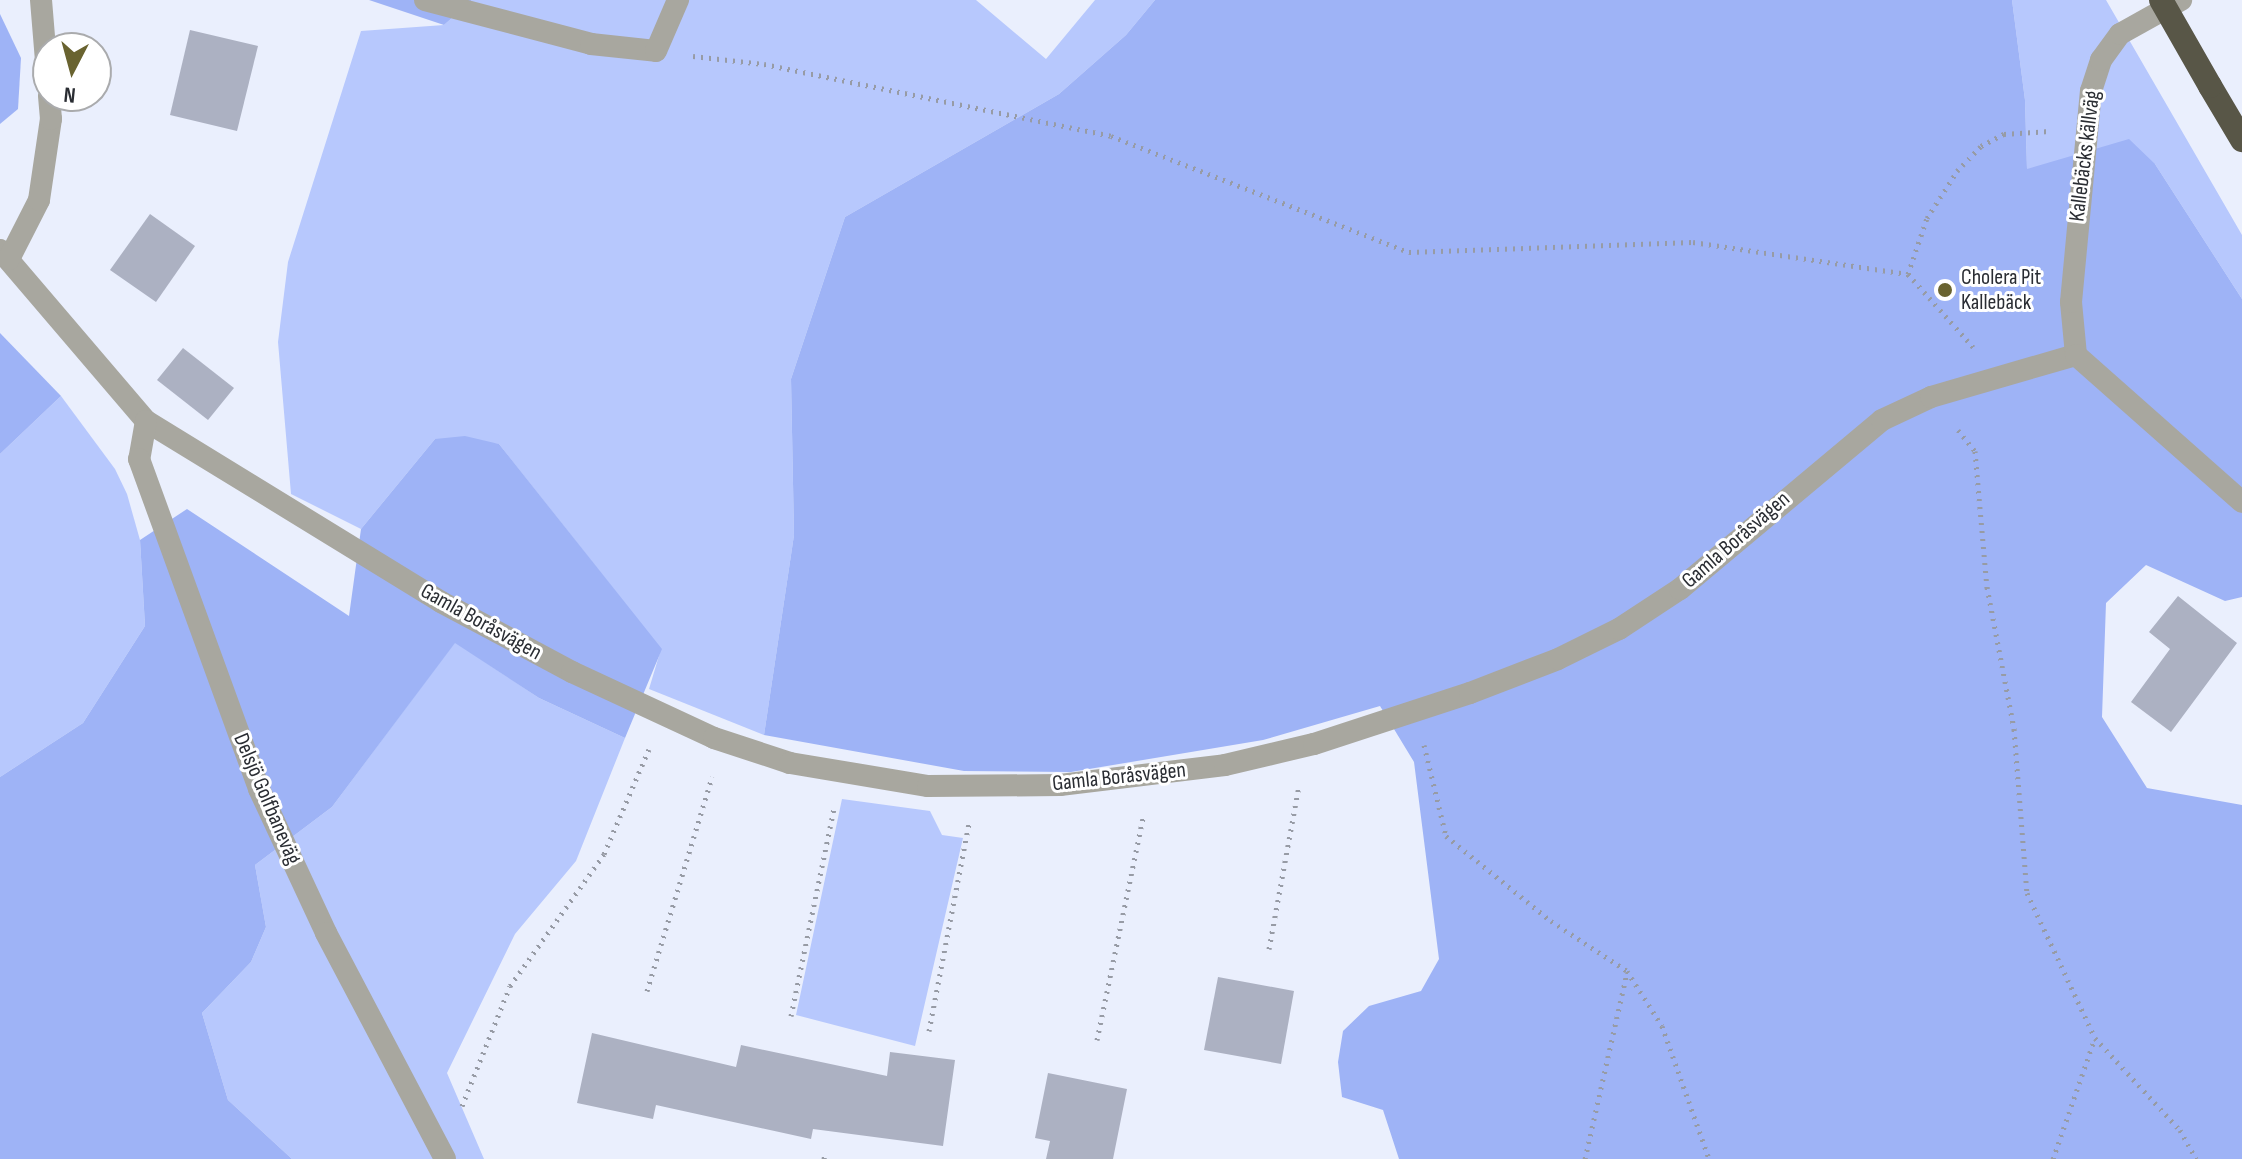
<!DOCTYPE html>
<meta charset="utf-8">
<style>
body{margin:0}
#map{position:relative;width:2242px;height:1159px;overflow:hidden;background:#eaeffd;font-family:"Sofia Sans Condensed",sans-serif}
div>[style]{position:absolute}
[style*='--x']{left:calc(var(--x)*1px);top:calc(var(--y)*1px);width:calc(var(--w)*1px);rotate:calc(var(--a)*1deg)}
.green>*{inset:0;background:#b7c8fd}
.forest>*{inset:0;background:#9eb3f6}
.building>*{inset:0;background:#acb1c2}
.path>*{height:5px;margin-top:-2.5px;transform-origin:0;background:repeating-linear-gradient(90deg,#979ba5 0 2px,transparent 0 8px)}
.service>*{height:22px;margin:-11px;padding:0 11px;transform-origin:11px;border-radius:11px;background:#a8a79f}
.minor>*{height:22px;margin:-11px;padding:0 11px;transform-origin:11px;border-radius:11px;background:#a8a79f}
.motorway>*{height:24px;margin:-12px;padding:0 12px;transform-origin:12px;border-radius:12px;background:#585647}
.motorway-bridge>*{height:24px;margin:-12px;padding:0 12px;transform-origin:12px;border-radius:12px;background:#585647}
.dots>*{width:22px;height:22px;translate:-50% -50%;box-sizing:border-box;border:4px solid #fff;border-radius:50%}
span{translate:-50% -50%;white-space:nowrap;text-align:center;line-height:1.15;-webkit-text-stroke:6px #fff;paint-order:stroke}
.street-label{font-size:22px;color:#2a2d33}
.poi-label{font-size:22px;color:#2a2d33}
.left{translate:0 -50%;text-align:left}
.north{position:absolute;left:32px;top:32px;width:80px;height:80px;box-sizing:border-box;background:#fff;border:2px solid #aaabad;border-radius:50%;rotate:186deg;font-size:22px;font-weight:700;line-height:32px;text-align:center;color:#2a2d33}
.north::after{content:'';display:block;margin:auto;width:28px;height:36px;background:#696330;clip-path:polygon(50% 0,100% 100%,50% 72%,0 100%)}
</style>
<div id="map">
<div class="green">
<i style="clip-path:polygon(472px 0,976px 0,1046px 59px,1095px 0,1155px 0,1126px 35px,1059px 94px,845px 217px,791px 379px,794px 535px,764px 735px,649px 689px,661px 649px,499px 444px,435px 439px,361px 529px,291px 494px,278px 342px,288px 262px,361px 31px,444px 25px)"></i>
<i style="clip-path:polygon(2012px 0,2106px 0,2242px 235px,2242px 299px,2155px 164px,2027px 169px,2025px 100px)"></i>
<i style="clip-path:polygon(61px 396px,115px 469px,127px 494px,140px 540px,145px 626px,83px 723px,0 777px,0 454px)"></i>
<i style="clip-path:polygon(455px 642px,539px 698px,625px 738px,576px 861px,515px 934px,447px 1073px,484px 1159px,292px 1159px,228px 1100px,202px 1013px,251px 962px,266px 927px,255px 865px,332px 807px)"></i>
<i style="clip-path:polygon(842px 799px,930px 811px,942px 835px,963px 838px,915px 1046px,796px 1015px)"></i>
</div>
<div class="forest">
<i style="clip-path:polygon(369px 0,472px 0,444px 25px)"></i>
<i style="clip-path:polygon(1155px 0,2012px 0,2025px 100px,2027px 169px,2129px 139px,2155px 164px,2242px 299px,2242px 597px,2225px 601px,2146px 565px,2106px 603px,2102px 717px,2147px 788px,2242px 805px,2242px 1159px,1399px 1159px,1383px 1110px,1342px 1097px,1338px 1062px,1343px 1031px,1369px 1006px,1421px 991px,1439px 959px,1414px 762px,1380px 706px,1263px 740px,1071px 772px,964px 771px,764px 735px,794px 535px,791px 379px,845px 217px,1059px 94px,1126px 35px)"></i>
<i style="clip-path:polygon(0 14px,21px 58px,18px 109px,0 124px)"></i>
<i style="clip-path:polygon(0 333px,61px 396px,0 454px)"></i>
<i style="clip-path:polygon(465px 436px,499px 444px,662px 649px,625px 738px,539px 698px,455px 643px,332px 807px,255px 865px,266px 927px,251px 962px,202px 1013px,228px 1100px,292px 1159px,0 1159px,0 777px,83px 723px,145px 626px,140px 540px,187px 509px,349px 616px,361px 529px,435px 439px)"></i>
</div>
<div class="building">
<i style="clip-path:polygon(190px 30px,258px 46px,237px 131px,170px 115px)"></i>
<i style="clip-path:polygon(150px 214px,195px 246px,156px 302px,110px 270px)"></i>
<i style="clip-path:polygon(183px 348px,234px 388px,208px 420px,157px 380px)"></i>
<i style="clip-path:polygon(2178px 596px,2237px 643px,2171px 732px,2131px 702px,2170px 649px,2149px 632px)"></i>
<i style="clip-path:polygon(1218px 977px,1294px 991px,1281px 1064px,1204px 1050px)"></i>
<i style="clip-path:polygon(592px 1033px,736px 1067px,741px 1045px,887px 1076px,890px 1052px,955px 1060px,943px 1146px,813px 1129px,811px 1139px,656px 1105px,653px 1119px,577px 1103px)"></i>
<i style="clip-path:polygon(1048px 1073px,1127px 1089px,1113px 1159px,1046px 1159px,1050px 1141px,1035px 1138px)"></i>
</div>
<div class="path">
<i style="--x:693;--y:56;--w:71;--a:6.4"></i>
<i style="--x:764;--y:64;--w:354;--a:11.7"></i>
<i style="--x:1111;--y:136;--w:320;--a:21.3"></i>
<i style="--x:1409;--y:252;--w:284;--a:-2"></i>
<i style="--x:1693;--y:242;--w:217;--a:8.5"></i>
<i style="--x:1908;--y:274;--w:98;--a:48.3"></i>
<i style="--x:1908;--y:274;--w:59;--a:-71.3"></i>
<i style="--x:1927;--y:218;--w:56;--a:-57.4"></i>
<i style="--x:1957;--y:171;--w:35;--a:-46"></i>
<i style="--x:1981;--y:146;--w:26;--a:-28"></i>
<i style="--x:2004;--y:134;--w:45;--a:-3.8"></i>
<i style="--x:1958;--y:430;--w:27;--a:51"></i>
<i style="--x:1975;--y:451;--w:137;--a:85"></i>
<i style="--x:1987;--y:587;--w:145;--a:79.2"></i>
<i style="--x:2014;--y:729;--w:165;--a:85.5"></i>
<i style="--x:2027;--y:893;--w:160;--a:64.9"></i>
<i style="--x:2095;--y:1038;--w:125;--a:47.3"></i>
<i style="--x:2180;--y:1130;--w:33;--a:61"></i>
<i style="--x:1424;--y:745;--w:94;--a:76.4"></i>
<i style="--x:1446;--y:836;--w:135;--a:39"></i>
<i style="--x:1551;--y:921;--w:91;--a:33.3"></i>
<i style="--x:1627;--y:971;--w:65;--a:57.5"></i>
<i style="--x:1662;--y:1026;--w:141;--a:70.5"></i>
<i style="--x:1269;--y:949;--w:167;--a:-79.6"></i>
<i style="--x:647;--y:991;--w:224;--a:-73.1"></i>
<i style="--x:791;--y:1016;--w:211;--a:-78.3"></i>
<i style="--x:929;--y:1031;--w:212;--a:-79.1"></i>
<i style="--x:1097;--y:1040;--w:231;--a:-78.3"></i>
<i style="--x:462;--y:1106;--w:129;--a:-68.2"></i>
<i style="--x:510;--y:986;--w:162;--a:-54.5"></i>
<i style="--x:604;--y:854;--w:114;--a:-66.8"></i>
<i style="--x:824;--y:1159;--w:6;--a:-81"></i>
<i style="--x:1585;--y:1159;--w:192;--a:-77.3"></i>
<i style="--x:2053;--y:1159;--w:128;--a:-70.9"></i>
</div>
<div class="service">
<i style="--x:425;--y:0;--w:172;--a:14.8"></i>
<i style="--x:591;--y:44;--w:65;--a:6.1"></i>
<i style="--x:656;--y:51;--w:56;--a:-66.7"></i>
</div>
<div class="minor">
<i style="--x:41;--y:0;--w:86;--a:85.3"></i>
<i style="--x:0;--y:250;--w:225;--a:49.5"></i>
<i style="--x:146;--y:421;--w:346;--a:31.5"></i>
<i style="--x:441;--y:602;--w:149;--a:28.1"></i>
<i style="--x:572;--y:672;--w:157;--a:24.9"></i>
<i style="--x:714;--y:738;--w:80;--a:18.2"></i>
<i style="--x:790;--y:763;--w:140;--a:9.5"></i>
<i style="--x:928;--y:786;--w:132;--a:-0.4"></i>
<i style="--x:1060;--y:785;--w:166;--a:-6.9"></i>
<i style="--x:1225;--y:765;--w:91;--a:-13.3"></i>
<i style="--x:1314;--y:744;--w:164;--a:-18.1"></i>
<i style="--x:1470;--y:693;--w:94;--a:-21.1"></i>
<i style="--x:1558;--y:659;--w:68;--a:-26.2"></i>
<i style="--x:1619;--y:629;--w:73;--a:-33.3"></i>
<i style="--x:1680;--y:589;--w:263;--a:-39.9"></i>
<i style="--x:1882;--y:420;--w:54;--a:-25.1"></i>
<i style="--x:1931;--y:397;--w:151;--a:-16.2"></i>
<i style="--x:9;--y:259;--w:66;--a:-63"></i>
<i style="--x:39;--y:200;--w:82;--a:-81.6"></i>
<i style="--x:51;--y:119;--w:23;--a:-95"></i>
<i style="--x:2076;--y:355;--w:53;--a:-95.4"></i>
<i style="--x:2071;--y:302;--w:212;--a:-84.6"></i>
<i style="--x:2091;--y:91;--w:33;--a:-72"></i>
<i style="--x:2101;--y:60;--w:32;--a:-54"></i>
<i style="--x:2120;--y:34;--w:70;--a:-29.1"></i>
<i style="--x:2076;--y:355;--w:222;--a:41.5"></i>
<i style="--x:146;--y:421;--w:39;--a:100"></i>
<i style="--x:139;--y:459;--w:351;--a:70"></i>
<i style="--x:259;--y:789;--w:159;--a:65"></i>
<i style="--x:326;--y:933;--w:255;--a:62.2"></i>
</div>
<div class="motorway">
<i style="--x:2210;--y:86;--w:63;--a:59.3"></i>
</div>
<div class="motorway-bridge">
<i style="--x:2161;--y:0;--w:99;--a:60.3"></i>
</div>
<div class="dots">
<i style="left:1945px;top:290px;background:#696330"></i>
</div>
<div class="street-label">
<span style="left:2085px;top:156px;rotate:-83deg">Kallebäcks källväg</span>
<span style="left:1736px;top:540px;rotate:-41deg">Gamla Boråsvägen</span>
<span style="left:481px;top:622px;rotate:29deg">Gamla Boråsvägen</span>
<span style="left:1119px;top:777px;rotate:-6deg">Gamla Boråsvägen</span>
<span style="left:267px;top:799px;rotate:67deg">Delsjö Golfbaneväg</span>
</div>
<div class="poi-label">
<span class="left" style="left:1961px;top:290px">Cholera Pit<br>Kallebäck</span>
</div>
<div class="north">N</div>
</div>
